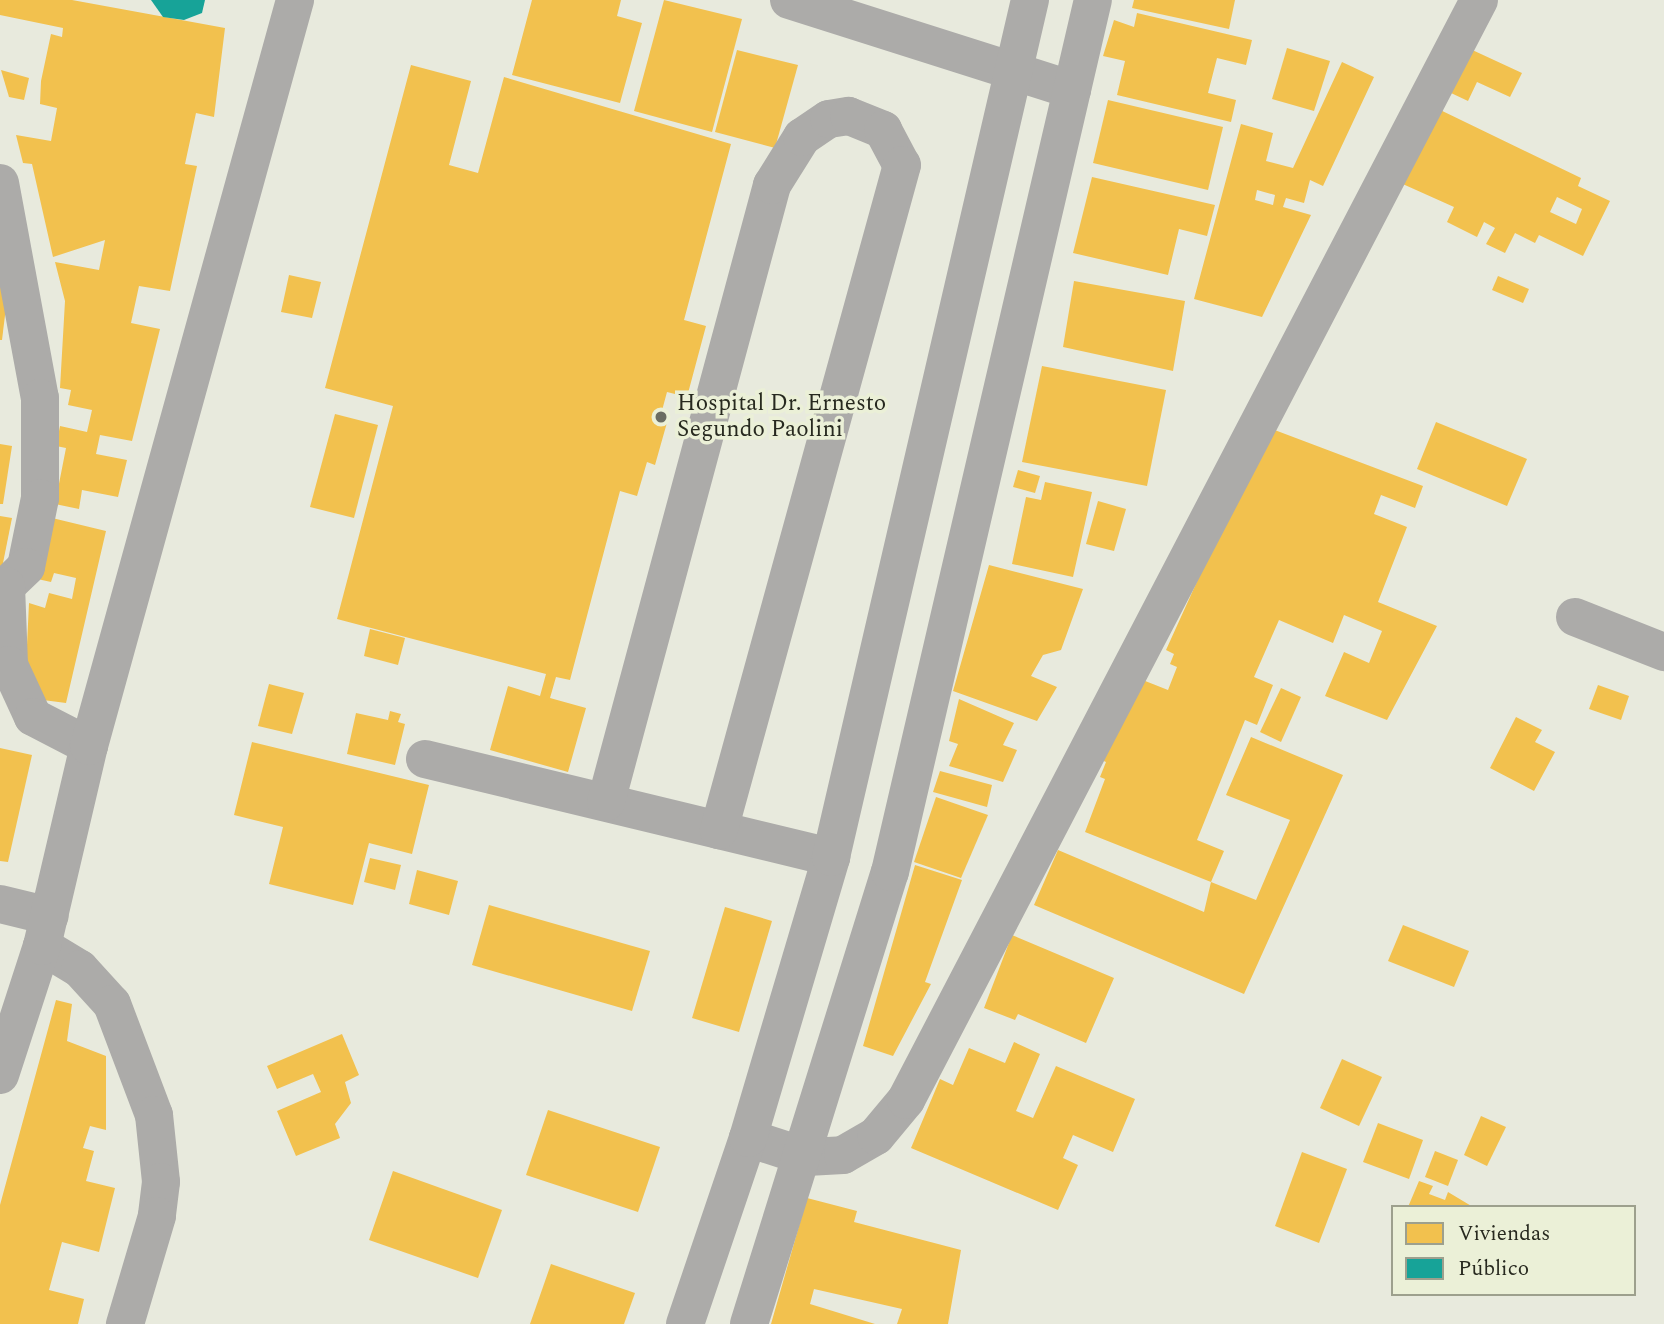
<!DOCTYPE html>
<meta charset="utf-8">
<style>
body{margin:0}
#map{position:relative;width:1664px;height:1324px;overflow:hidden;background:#e8eadd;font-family:Spectral,serif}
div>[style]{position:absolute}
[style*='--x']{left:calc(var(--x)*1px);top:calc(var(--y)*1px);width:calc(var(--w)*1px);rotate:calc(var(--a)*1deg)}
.homes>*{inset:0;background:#f2c14e}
.public>*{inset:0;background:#17a398}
.minor>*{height:38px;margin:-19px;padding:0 19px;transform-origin:19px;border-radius:19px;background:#acaba9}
.dots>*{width:19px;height:19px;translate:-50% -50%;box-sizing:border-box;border:4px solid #ebf0d7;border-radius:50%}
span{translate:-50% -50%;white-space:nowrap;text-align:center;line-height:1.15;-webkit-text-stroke:7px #ebf0d7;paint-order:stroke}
.poi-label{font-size:23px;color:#27291f}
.left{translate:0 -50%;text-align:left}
.legend{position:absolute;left:1391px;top:1205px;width:245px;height:91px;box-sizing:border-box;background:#ebf0d7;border:2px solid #9da08d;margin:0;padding:9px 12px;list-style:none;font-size:21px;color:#27291f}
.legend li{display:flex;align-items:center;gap:14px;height:35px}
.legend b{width:35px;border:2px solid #9da08d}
</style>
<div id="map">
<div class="homes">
<i style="clip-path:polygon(0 0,72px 0,225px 28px,214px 117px,196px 113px,185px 164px,197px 166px,170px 291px,139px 286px,131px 323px,160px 329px,132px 441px,100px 435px,96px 454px,127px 460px,118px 497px,82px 490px,79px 509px,55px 504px,66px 448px,56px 446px,60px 426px,87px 432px,92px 410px,68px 405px,71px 390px,60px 388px,65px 301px,55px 262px,99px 270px,105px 240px,53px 257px,32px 164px,23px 163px,16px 135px,51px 141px,57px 108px,40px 104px,41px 81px,51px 34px,62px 37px,63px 28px,0 15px)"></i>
<i style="clip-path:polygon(532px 0,621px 0,617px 16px,642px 23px,620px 103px,512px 75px)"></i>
<i style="clip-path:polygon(664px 0,742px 19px,712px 132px,634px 111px)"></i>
<i style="clip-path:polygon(1134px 0,1235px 0,1229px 29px,1132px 8px)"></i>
<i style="clip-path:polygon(1137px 13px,1252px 40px,1246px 65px,1217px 58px,1208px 93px,1236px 100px,1231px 122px,1117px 95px,1125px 61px,1103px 56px,1114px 20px,1134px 27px)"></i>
<i style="clip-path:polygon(1287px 48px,1330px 61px,1314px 111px,1272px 99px)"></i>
<i style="clip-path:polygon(1468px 48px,1522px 73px,1510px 97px,1477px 82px,1468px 101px,1451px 93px)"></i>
<i style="clip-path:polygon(737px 50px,798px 65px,775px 148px,715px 132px)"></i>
<i style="clip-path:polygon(evenodd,1342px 62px,1374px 77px,1323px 186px,1310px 180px,1304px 203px,1286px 198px,1283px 207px,1311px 215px,1262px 317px,1194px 299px,1241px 124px,1273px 133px,1266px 161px,1293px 168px,1342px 62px,1257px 190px,1275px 195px,1273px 205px,1255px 200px,1257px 190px)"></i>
<i style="clip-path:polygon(411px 65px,471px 81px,449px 165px,478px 173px,504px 77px,731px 144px,684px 320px,706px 326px,687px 397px,667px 392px,660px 418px,668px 419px,655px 465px,647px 462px,637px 496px,620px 491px,570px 680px,556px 677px,550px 698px,586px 708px,568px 772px,490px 750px,508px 686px,540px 696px,546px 674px,337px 619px,393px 406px,325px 388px)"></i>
<i style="clip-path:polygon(1px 70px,29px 78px,24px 100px,9px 97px)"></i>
<i style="clip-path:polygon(1108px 100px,1223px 127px,1208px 190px,1093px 163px)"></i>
<i style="clip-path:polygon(evenodd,1432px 106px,1581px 178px,1578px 186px,1610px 201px,1583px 256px,1539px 235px,1535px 243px,1515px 233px,1505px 253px,1486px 244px,1495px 228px,1484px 222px,1477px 237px,1447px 222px,1454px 207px,1396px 181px,1432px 106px,1557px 197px,1582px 209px,1576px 224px,1550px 212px,1557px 197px)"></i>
<i style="clip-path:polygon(1092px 177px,1215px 205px,1207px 236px,1179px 229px,1168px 275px,1073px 253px)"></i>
<i style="clip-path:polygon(0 273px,10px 274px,2px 340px,0 340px)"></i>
<i style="clip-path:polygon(289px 275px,321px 282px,312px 318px,281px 312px)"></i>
<i style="clip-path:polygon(1498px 276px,1529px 289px,1523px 303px,1492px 290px)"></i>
<i style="clip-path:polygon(1074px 281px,1185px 301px,1173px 371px,1063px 347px)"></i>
<i style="clip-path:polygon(1042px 366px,1166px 390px,1147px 486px,1022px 462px)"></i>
<i style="clip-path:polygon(335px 414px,378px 425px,354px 518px,310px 507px)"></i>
<i style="clip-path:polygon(1436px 422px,1527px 459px,1507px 506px,1417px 469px)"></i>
<i style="clip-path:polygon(1267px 427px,1423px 486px,1415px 508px,1381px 495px,1374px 514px,1407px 527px,1378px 602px,1437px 626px,1387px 720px,1325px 696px,1344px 652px,1369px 663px,1382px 631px,1344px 615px,1333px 643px,1279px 620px,1254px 677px,1273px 685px,1257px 725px,1245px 720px,1197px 840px,1224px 851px,1211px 882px,1085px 832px,1105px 779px,1100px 777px,1106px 762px,1097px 758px,1130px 675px,1168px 690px,1177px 667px,1170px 664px,1174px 654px,1166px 650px)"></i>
<i style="clip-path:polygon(0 444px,12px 446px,3px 504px,0 504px)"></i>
<i style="clip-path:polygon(1018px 470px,1040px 476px,1035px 493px,1013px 487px)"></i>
<i style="clip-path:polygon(1045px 482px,1092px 492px,1073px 577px,1012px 564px,1026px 497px,1041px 500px)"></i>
<i style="clip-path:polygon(1098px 501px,1126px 509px,1114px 551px,1086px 544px)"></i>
<i style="clip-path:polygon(0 516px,12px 518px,1px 573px,0 573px)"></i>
<i style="clip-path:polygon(48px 517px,106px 531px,66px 703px,43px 700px,26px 666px,29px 603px,45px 608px,49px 593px,72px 599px,76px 578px,54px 573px,51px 582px,33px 578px)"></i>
<i style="clip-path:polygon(989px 565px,1083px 589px,1061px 650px,1043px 655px,1031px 676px,1057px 687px,1037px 721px,953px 691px)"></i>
<i style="clip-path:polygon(370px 629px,405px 638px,398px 665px,364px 656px)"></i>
<i style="clip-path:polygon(269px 684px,304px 693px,292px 734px,258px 726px)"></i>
<i style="clip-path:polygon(1598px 685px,1629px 696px,1621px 720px,1589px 709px)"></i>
<i style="clip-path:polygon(1281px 688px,1301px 697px,1281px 742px,1260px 732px)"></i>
<i style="clip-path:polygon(959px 699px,1014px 723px,1003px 745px,1017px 750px,1003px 782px,949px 766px,958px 744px,949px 741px)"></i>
<i style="clip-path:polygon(390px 711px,401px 714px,398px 722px,405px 724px,395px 765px,347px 754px,356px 713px,388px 720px)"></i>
<i style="clip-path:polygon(1516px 717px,1542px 730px,1535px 742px,1555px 752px,1534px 791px,1490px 768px)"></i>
<i style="clip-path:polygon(1251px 737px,1343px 775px,1244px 994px,1034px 905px,1058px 850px,1204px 912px,1211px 882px,1256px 900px,1290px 820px,1226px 795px)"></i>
<i style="clip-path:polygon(252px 742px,429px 785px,412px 854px,369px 843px,353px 905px,269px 884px,283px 827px,234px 815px)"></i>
<i style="clip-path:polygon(0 748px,32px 755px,8px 862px,0 861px)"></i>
<i style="clip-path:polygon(940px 771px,992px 785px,987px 807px,933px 792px)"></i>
<i style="clip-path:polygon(936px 797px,988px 815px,961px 878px,914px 862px)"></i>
<i style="clip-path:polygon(370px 858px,401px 865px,395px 890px,364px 882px)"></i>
<i style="clip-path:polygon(915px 865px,962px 880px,925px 982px,931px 984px,893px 1056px,863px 1046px)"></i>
<i style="clip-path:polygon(417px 870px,458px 881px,449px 915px,409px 904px)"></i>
<i style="clip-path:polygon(489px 905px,650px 951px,632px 1011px,472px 965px)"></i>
<i style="clip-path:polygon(725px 907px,772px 921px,739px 1032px,692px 1018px)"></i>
<i style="clip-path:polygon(1403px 925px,1469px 951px,1454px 987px,1388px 961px)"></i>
<i style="clip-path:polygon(1012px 935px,1114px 978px,1086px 1043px,1018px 1014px,1015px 1020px,984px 1008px)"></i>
<i style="clip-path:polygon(56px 1000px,72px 1004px,67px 1041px,106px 1056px,106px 1130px,90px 1126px,83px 1148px,94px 1151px,86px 1181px,115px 1188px,99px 1252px,62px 1242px,49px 1290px,84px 1299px,78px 1324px,0 1324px,0 1205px)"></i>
<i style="clip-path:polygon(342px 1034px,359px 1075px,345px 1082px,351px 1103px,335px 1124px,340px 1138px,296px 1156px,277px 1111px,321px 1092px,313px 1074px,277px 1089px,267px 1066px)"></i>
<i style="clip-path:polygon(1014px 1042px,1040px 1054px,1016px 1111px,1033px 1118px,1056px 1066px,1135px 1099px,1113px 1152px,1073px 1135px,1063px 1158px,1078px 1165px,1058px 1210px,911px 1148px,940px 1079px,953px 1085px,969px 1048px,1005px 1063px)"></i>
<i style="clip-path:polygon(1342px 1059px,1382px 1077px,1359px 1126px,1320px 1108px)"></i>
<i style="clip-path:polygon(548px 1110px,660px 1147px,638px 1212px,526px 1175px)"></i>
<i style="clip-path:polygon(1481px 1116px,1506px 1127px,1487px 1166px,1464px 1155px)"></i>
<i style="clip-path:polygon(1378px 1123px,1423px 1140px,1409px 1179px,1363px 1162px)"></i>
<i style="clip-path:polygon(1435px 1151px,1458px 1160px,1448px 1186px,1425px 1177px)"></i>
<i style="clip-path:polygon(1302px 1152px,1347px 1169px,1319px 1243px,1275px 1226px)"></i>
<i style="clip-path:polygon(393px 1171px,502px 1210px,478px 1278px,369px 1240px)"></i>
<i style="clip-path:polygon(1419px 1181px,1433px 1186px,1429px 1194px,1445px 1200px,1448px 1192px,1473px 1207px,1408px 1207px)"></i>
<i style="clip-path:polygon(807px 1198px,857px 1211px,854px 1222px,961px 1250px,948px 1324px,897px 1324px,902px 1309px,814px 1289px,810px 1304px,875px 1324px,771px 1324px)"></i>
<i style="clip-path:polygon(551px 1264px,635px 1293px,624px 1324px,530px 1324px)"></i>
</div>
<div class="public">
<i style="clip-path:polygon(151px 0,205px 0,202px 13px,184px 20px,163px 17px)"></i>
</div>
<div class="minor">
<i style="--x:789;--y:0;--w:297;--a:17.6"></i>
<i style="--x:0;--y:183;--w:219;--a:79.5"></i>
<i style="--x:40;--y:398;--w:100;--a:90"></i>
<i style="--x:40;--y:498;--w:70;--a:101.5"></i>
<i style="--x:26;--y:567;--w:28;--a:136"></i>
<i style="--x:6;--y:586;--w:79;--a:87.8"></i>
<i style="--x:9;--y:665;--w:57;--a:65.2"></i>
<i style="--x:33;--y:717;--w:63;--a:27.4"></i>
<i style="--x:1575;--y:617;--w:96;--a:21.5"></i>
<i style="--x:425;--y:759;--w:418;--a:13.6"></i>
<i style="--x:606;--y:802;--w:639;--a:-74.94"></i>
<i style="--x:772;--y:185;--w:57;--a:-58"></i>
<i style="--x:802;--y:137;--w:32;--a:-34"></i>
<i style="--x:829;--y:119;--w:20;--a:-9"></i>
<i style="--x:849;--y:116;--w:37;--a:22"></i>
<i style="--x:883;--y:130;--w:40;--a:62"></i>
<i style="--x:902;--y:165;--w:690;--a:105.39"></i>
<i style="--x:0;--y:904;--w:51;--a:13.5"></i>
<i style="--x:42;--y:946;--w:44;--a:31.2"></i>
<i style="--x:80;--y:969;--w:47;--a:47.6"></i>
<i style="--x:112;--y:1004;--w:119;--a:69.3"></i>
<i style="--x:154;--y:1115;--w:67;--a:84"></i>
<i style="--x:161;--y:1182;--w:34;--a:97"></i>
<i style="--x:157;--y:1216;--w:113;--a:106.5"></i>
<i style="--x:0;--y:1075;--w:136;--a:-72"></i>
<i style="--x:42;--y:946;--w:205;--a:-76.8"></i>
<i style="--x:89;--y:746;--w:774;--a:-74.56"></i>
<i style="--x:748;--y:1138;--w:62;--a:17.9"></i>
<i style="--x:807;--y:1157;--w:36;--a:-3"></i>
<i style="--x:843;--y:1155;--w:38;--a:-30"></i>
<i style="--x:876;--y:1136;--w:47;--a:-50.2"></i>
<i style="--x:906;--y:1100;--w:1240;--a:-62.48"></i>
<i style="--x:685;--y:1324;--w:196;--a:-71.3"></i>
<i style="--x:748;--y:1138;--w:293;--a:-73.5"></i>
<i style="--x:831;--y:857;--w:880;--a:-76.93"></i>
<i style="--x:749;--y:1324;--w:473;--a:-72.7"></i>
<i style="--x:890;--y:872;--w:895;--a:-76.9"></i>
</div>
<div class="dots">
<i style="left:661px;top:417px;background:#6b6d62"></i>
</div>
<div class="poi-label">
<span class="left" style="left:677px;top:417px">Hospital Dr. Ernesto<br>Segundo Paolini</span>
</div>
<ul class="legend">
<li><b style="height:19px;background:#f2c14e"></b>Viviendas</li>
<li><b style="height:19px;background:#17a398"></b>Público</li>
</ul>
</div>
